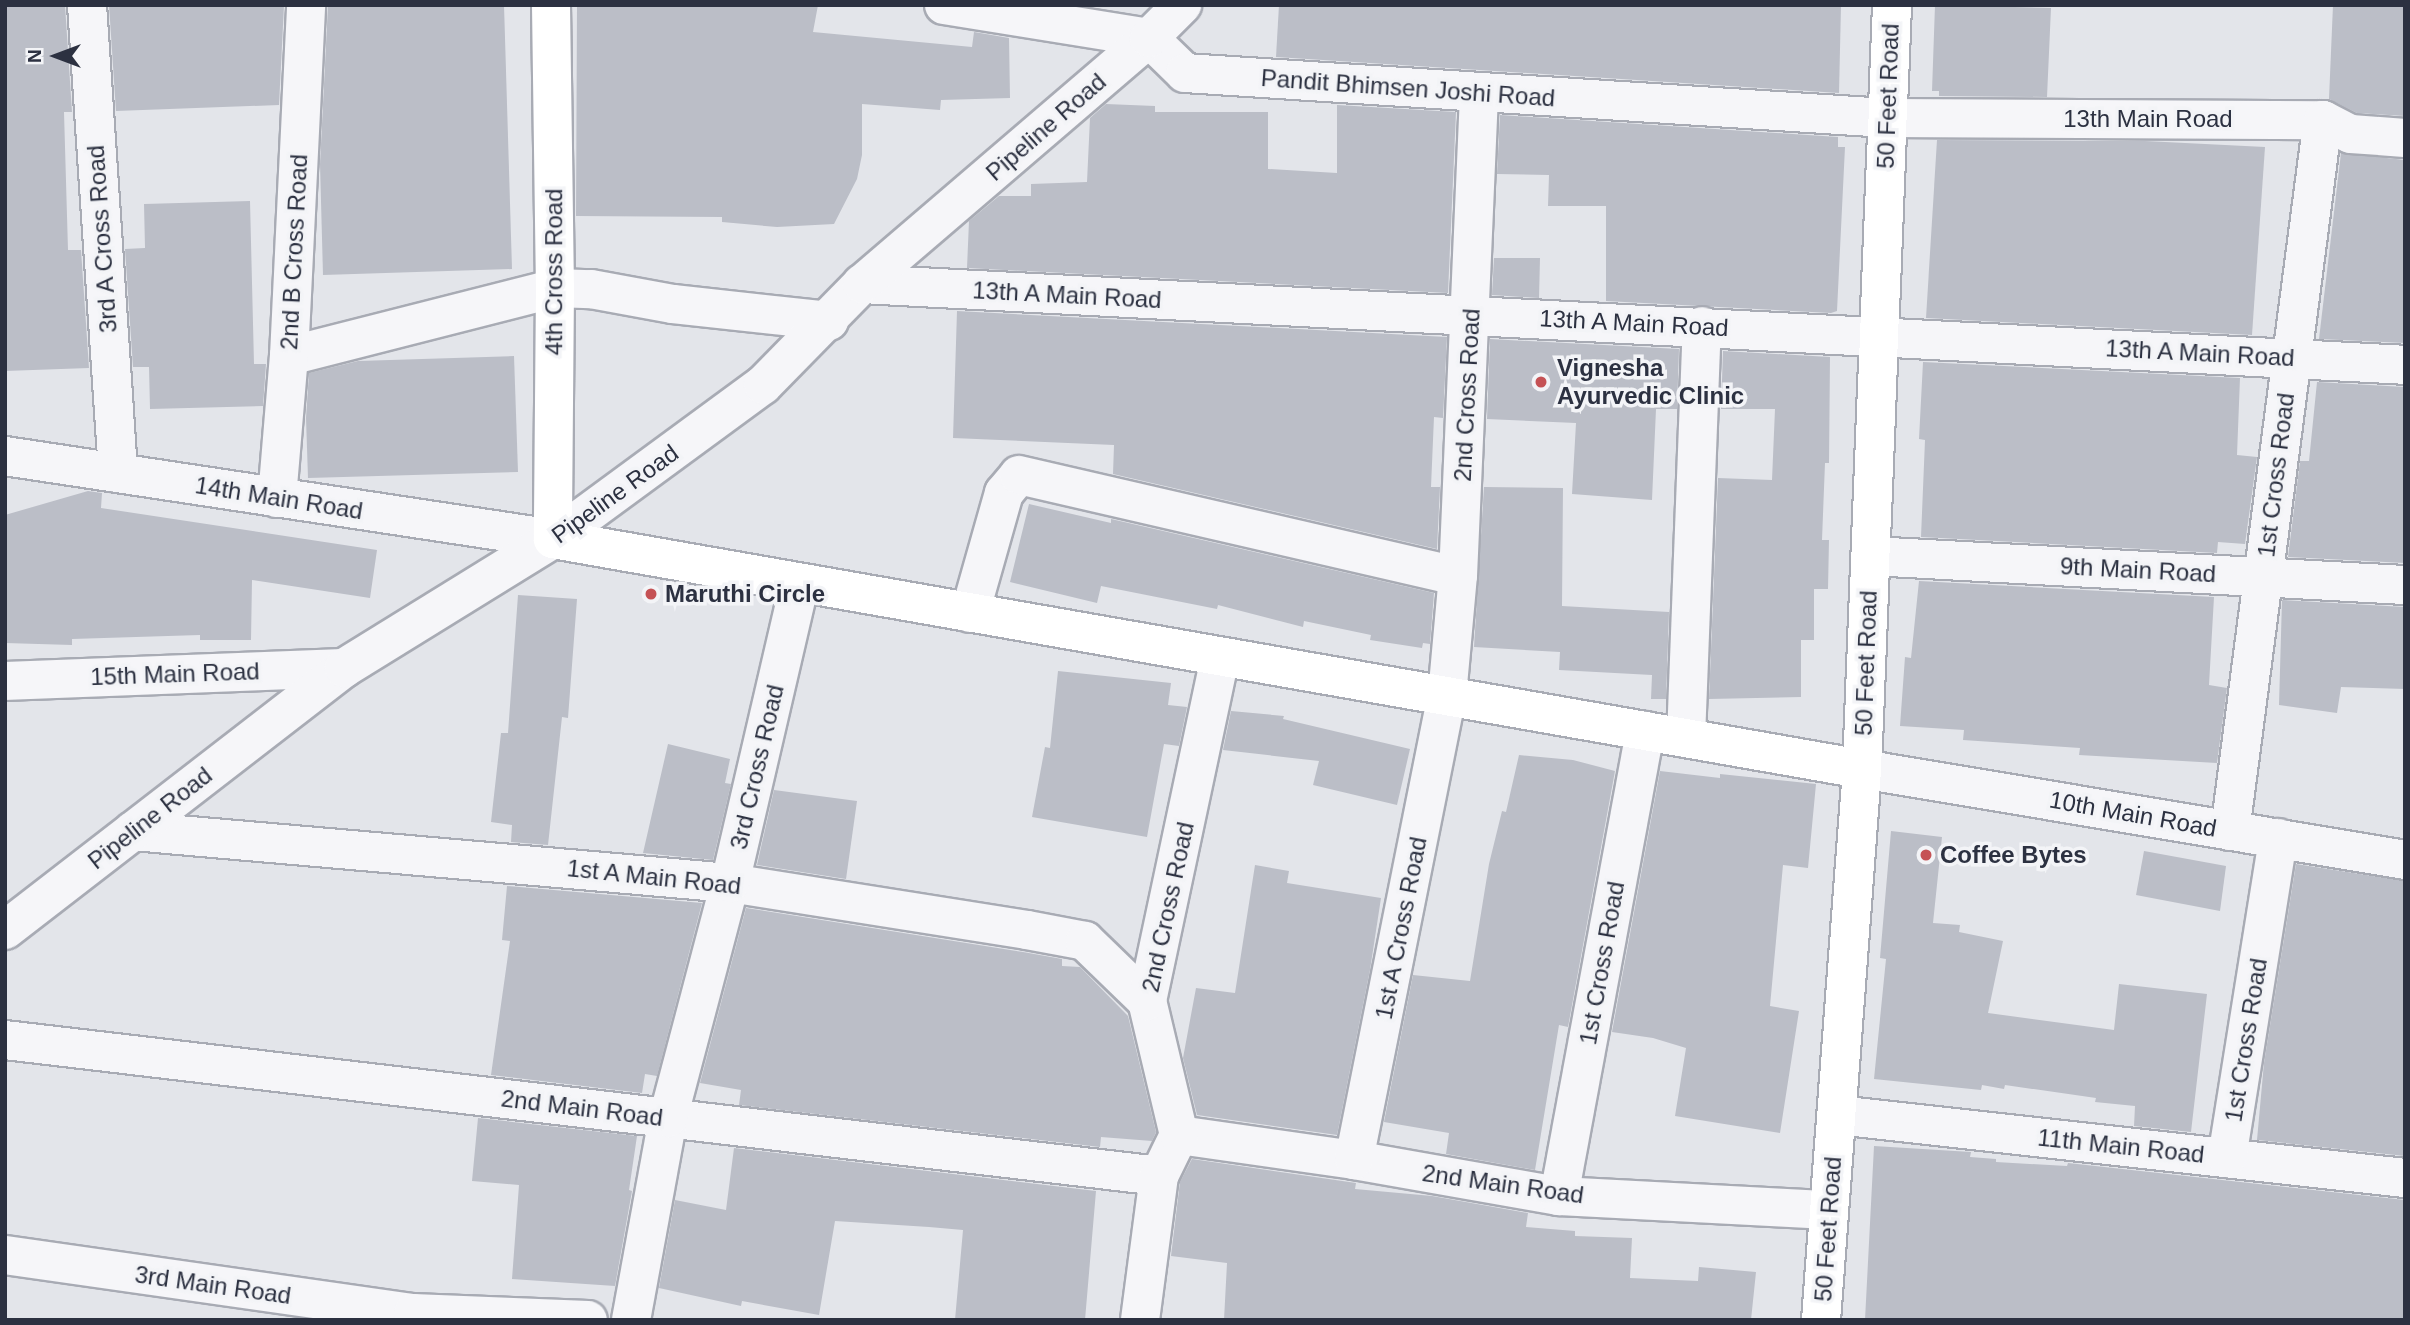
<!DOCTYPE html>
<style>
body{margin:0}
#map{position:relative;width:2410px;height:1325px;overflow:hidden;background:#e3e5ea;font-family:Arial,sans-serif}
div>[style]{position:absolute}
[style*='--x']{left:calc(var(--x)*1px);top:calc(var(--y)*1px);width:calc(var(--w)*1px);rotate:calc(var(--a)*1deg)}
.building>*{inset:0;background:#bbbec7}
.roads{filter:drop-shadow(2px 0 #a8abb4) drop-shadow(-2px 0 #a8abb4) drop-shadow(0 2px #a8abb4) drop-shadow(0 -2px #a8abb4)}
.minor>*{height:38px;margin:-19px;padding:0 19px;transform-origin:19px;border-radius:19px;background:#f6f6f9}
.tertiary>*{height:38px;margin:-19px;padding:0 19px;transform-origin:19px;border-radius:19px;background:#f6f6f9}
.secondary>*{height:38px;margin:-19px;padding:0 19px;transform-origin:19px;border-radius:19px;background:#fff}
.dots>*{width:19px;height:19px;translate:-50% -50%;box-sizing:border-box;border:4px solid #f3f4f7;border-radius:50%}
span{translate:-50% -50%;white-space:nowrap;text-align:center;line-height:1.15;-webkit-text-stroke:7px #f3f4f7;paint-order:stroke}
.street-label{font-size:24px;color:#2c3141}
.poi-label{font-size:24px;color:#2c3141;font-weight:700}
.left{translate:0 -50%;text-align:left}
.frame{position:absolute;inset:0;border:7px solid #2c3141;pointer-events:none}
.north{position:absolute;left:21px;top:21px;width:70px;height:70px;-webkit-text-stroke:5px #f3f4f7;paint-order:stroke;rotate:270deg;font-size:19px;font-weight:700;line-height:28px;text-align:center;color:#2c3141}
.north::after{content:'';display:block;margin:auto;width:24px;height:32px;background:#2c3141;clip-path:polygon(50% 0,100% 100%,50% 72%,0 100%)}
</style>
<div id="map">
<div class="building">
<i style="clip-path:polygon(5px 5px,65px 5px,72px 112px,64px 112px,68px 250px,81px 250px,89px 368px,5px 371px)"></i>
<i style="clip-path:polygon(109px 5px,284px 5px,279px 105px,116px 111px)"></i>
<i style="clip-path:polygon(328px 5px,504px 5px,512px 269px,323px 275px,320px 164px)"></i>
<i style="clip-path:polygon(577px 5px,818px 5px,813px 32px,972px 47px,974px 32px,1009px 38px,1010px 98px,941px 100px,940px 110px,862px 104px,862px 155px,857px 179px,834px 224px,777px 227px,722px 222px,722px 217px,576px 216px)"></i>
<i style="clip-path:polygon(1279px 5px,1841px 5px,1839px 93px,1276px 57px)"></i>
<i style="clip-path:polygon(1935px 5px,2051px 8px,2047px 97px,1939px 96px,1939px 91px,1932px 91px)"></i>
<i style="clip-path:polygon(2333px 5px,2405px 5px,2405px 116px,2357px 113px,2329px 99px)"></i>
<i style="clip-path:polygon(1106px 104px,1155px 106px,1155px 112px,1268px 112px,1268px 169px,1337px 173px,1337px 105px,1456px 112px,1448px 293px,967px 268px,969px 221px,999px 196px,1031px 196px,1031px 184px,1087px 182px,1090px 118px)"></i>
<i style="clip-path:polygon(1500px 115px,1838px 137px,1838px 147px,1845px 147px,1837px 311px,1831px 313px,1606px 301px,1606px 206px,1548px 206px,1549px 175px,1497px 174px)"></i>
<i style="clip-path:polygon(1937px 140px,2145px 141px,2265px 147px,2252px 335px,1926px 318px)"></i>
<i style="clip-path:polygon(2341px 153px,2405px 160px,2405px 343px,2319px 339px)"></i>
<i style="clip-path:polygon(250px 201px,254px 364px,266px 364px,263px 406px,150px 409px,149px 367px,133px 367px,125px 249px,145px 248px,144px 204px)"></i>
<i style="clip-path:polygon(1494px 258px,1540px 258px,1539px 298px,1492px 295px)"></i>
<i style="clip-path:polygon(957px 311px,1447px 337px,1443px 418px,1434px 417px,1431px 487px,1440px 487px,1437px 549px,1113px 474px,1114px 445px,953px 438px)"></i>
<i style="clip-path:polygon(1490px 339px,1679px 349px,1677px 409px,1656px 409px,1652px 500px,1572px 494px,1576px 423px,1487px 419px)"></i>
<i style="clip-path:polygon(1723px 351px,1830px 357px,1829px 463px,1825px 463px,1822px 540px,1829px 540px,1828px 589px,1814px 589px,1814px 640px,1801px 640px,1801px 697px,1709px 699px,1718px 478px,1772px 480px,1775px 409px,1721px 409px)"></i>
<i style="clip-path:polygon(514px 356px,518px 472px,308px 478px,306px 418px,309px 373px,358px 361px)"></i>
<i style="clip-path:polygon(1923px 362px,2240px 378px,2237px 455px,2257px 457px,2245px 544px,2218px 542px,2217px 553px,1921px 537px,1925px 440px,1919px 439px)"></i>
<i style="clip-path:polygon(2317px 382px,2405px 387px,2405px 563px,2288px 557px,2300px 461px,2309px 461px)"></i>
<i style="clip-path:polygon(1484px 487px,1563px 488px,1562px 606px,1669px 612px,1666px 699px,1651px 699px,1652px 675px,1559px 670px,1560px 652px,1474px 647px)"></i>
<i style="clip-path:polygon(88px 491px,102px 493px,101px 508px,377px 550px,370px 598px,252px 580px,251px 640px,200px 640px,200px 635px,72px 639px,72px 645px,5px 643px,5px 515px)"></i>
<i style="clip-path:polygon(1029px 504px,1111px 523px,1111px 519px,1434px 593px,1430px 644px,1423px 643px,1422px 648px,1370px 640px,1371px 635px,1304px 621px,1303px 627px,1218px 605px,1217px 609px,1101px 586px,1097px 603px,1010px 582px)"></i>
<i style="clip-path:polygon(1919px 581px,2214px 597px,2209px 685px,2227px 688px,2217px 763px,2079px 755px,2080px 748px,1963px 740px,1964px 730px,1900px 726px,1905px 657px,1911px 658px)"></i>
<i style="clip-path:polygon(518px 595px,577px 599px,568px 718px,562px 717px,548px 845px,511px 842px,512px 825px,491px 822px,501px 733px,508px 733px)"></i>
<i style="clip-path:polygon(2282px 600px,2405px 607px,2405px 689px,2341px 687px,2337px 713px,2279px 705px)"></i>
<i style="clip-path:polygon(1058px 671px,1171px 683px,1168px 705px,1187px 707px,1179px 746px,1164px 744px,1147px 837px,1032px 817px,1045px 747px,1050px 748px)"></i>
<i style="clip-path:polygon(1231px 711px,1284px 716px,1283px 719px,1410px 749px,1397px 805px,1313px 785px,1319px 761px,1223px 750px)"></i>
<i style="clip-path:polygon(668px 744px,730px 759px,725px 783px,731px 784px,713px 860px,643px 853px)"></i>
<i style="clip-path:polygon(1519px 755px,1573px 760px,1615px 771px,1568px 1027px,1559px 1025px,1535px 1170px,1446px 1154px,1449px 1133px,1384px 1122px,1413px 975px,1470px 981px,1489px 864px,1502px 811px,1506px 812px)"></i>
<i style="clip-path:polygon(1660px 771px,1720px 778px,1720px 774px,1816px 784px,1808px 868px,1783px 865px,1770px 1006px,1799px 1011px,1780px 1133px,1675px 1116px,1686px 1048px,1653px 1038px,1612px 1032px)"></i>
<i style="clip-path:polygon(774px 790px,857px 801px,846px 879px,757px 865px)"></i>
<i style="clip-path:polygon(1891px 831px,1942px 837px,1933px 923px,1960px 925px,1959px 932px,2003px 941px,1988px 1013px,2114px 1030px,2119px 984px,2207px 994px,2191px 1132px,2134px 1126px,2135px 1106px,2095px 1102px,2096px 1098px,2005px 1085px,2004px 1089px,1982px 1085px,1981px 1090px,1874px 1079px,1886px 959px,1880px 958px)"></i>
<i style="clip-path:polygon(2144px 851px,2226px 866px,2220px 911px,2136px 895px)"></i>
<i style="clip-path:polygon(2296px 864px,2405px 881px,2405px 1156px,2257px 1140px,2264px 1063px)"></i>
<i style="clip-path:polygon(1255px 865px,1289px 871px,1287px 883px,1381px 898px,1370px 970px,1337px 1135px,1197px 1115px,1183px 1058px,1196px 988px,1235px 993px)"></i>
<i style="clip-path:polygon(507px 886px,702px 903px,657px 1076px,645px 1074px,642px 1093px,491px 1075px,510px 941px,502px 940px)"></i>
<i style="clip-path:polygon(746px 908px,1023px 952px,1062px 959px,1062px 966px,1080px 967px,1128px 1016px,1156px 1132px,1152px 1141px,1101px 1137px,1100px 1147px,739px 1105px,741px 1090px,700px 1083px)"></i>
<i style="clip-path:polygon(478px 1118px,637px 1136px,629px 1190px,632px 1191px,615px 1286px,512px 1279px,519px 1185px,472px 1181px)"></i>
<i style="clip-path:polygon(1874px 1146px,1971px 1152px,1970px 1157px,1996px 1159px,1996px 1162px,2067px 1166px,2068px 1163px,2405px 1200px,2405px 1320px,1865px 1320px)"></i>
<i style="clip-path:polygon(734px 1148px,1096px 1191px,1085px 1320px,955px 1320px,963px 1230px,929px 1227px,835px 1221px,819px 1315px,742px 1301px,741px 1306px,659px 1288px,675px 1200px,726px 1210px)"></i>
<i style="clip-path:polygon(1192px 1159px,1356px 1183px,1355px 1189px,1432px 1196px,1528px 1213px,1526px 1227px,1575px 1231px,1575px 1236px,1632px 1238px,1630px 1278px,1698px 1281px,1699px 1267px,1756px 1272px,1751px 1320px,1224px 1320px,1227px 1263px,1171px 1256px,1180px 1182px)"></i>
</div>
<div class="roads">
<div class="minor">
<i style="--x:87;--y:5;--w:469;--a:86.2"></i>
<i style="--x:944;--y:5;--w:208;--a:9.1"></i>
<i style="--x:1149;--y:38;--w:50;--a:44.2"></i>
<i style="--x:1185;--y:73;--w:703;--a:3.67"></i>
<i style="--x:1887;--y:118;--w:436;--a:0.3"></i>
<i style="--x:2323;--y:120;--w:31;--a:27"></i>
<i style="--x:2351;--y:134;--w:54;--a:4.2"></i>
<i style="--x:862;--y:284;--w:1545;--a:3"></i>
<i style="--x:289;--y:356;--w:275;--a:-14.3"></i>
<i style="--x:555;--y:288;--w:36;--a:2"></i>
<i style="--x:591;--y:289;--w:83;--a:10.4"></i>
<i style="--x:673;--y:304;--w:157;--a:6.2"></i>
<i style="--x:277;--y:498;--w:143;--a:-85.2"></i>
<i style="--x:289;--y:356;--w:351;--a:-87.2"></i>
<i style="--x:1871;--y:556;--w:535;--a:3.11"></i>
<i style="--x:970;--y:613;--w:125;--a:-74.2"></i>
<i style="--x:1004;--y:493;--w:23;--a:-50"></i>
<i style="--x:1019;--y:475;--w:450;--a:13"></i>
<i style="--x:5;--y:681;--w:339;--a:-2.2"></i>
<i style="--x:1686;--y:738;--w:412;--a:-87.8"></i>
<i style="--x:133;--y:831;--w:599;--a:4.98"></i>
<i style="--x:730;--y:883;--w:301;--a:9"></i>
<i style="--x:1027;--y:930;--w:59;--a:10.7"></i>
<i style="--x:1085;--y:941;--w:86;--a:44.1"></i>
<i style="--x:2230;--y:831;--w:717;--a:-82.55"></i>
<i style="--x:5;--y:1040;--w:1162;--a:6.72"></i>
<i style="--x:1837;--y:1115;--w:571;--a:6.33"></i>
<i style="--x:1179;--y:1135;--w:177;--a:8.1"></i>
<i style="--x:1354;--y:1160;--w:208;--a:10"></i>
<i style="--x:1559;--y:1196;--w:270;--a:3"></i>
<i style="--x:2227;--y:1158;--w:324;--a:-80.9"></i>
<i style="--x:1354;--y:1160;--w:473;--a:-78.7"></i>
<i style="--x:1447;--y:696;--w:121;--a:-84.8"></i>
<i style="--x:1458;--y:576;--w:483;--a:-87.5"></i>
<i style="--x:1559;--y:1196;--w:473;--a:-79.5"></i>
<i style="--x:5;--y:1255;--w:412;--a:8.1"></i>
<i style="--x:413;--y:1313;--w:175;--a:2.3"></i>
<i style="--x:631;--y:1320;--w:205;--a:-79.6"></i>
<i style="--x:668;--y:1118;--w:243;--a:-75.2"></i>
<i style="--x:730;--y:883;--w:308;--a:-76.9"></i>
<i style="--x:1140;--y:1320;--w:145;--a:-82.5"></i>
<i style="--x:1159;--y:1176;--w:46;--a:-64"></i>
<i style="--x:1179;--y:1135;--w:138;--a:-103.4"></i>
<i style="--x:1147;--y:1001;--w:352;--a:-78"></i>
</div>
<div class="tertiary">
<i style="--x:5;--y:456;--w:554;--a:8.61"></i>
<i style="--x:1862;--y:769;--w:551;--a:9.51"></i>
<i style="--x:5;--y:930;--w:428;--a:-37.7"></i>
<i style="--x:344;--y:668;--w:246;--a:-31.7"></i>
<i style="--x:553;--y:539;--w:260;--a:-36.3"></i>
<i style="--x:763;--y:385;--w:141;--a:-45.6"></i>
<i style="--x:862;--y:284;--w:378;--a:-40.6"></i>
<i style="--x:1149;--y:38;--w:47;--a:-45"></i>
</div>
<div class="secondary">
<i style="--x:551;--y:5;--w:283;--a:89.2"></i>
<i style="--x:555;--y:288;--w:251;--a:90.5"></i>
<i style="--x:553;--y:539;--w:1329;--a:9.97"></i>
<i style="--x:1821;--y:1320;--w:553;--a:-85.74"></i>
<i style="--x:1862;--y:769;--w:765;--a:-87.75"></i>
</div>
</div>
<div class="dots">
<i style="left:1541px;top:382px;background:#c55255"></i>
<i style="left:651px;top:594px;background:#c55255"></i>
<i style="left:1926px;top:855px;background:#c55255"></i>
</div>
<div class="street-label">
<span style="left:1408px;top:88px;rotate:4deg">Pandit Bhimsen Joshi Road</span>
<span style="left:1888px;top:96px;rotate:-88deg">50 Feet Road</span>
<span style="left:2148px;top:119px">13th Main Road</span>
<span style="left:1046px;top:127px;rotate:-41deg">Pipeline Road</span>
<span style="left:102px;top:239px;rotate:-94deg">3rd A Cross Road</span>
<span style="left:294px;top:252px;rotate:-87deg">2nd B Cross Road</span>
<span style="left:554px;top:272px;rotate:-90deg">4th Cross Road</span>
<span style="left:1067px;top:295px;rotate:3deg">13th A Main Road</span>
<span style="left:1634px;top:323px;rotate:3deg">13th A Main Road</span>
<span style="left:2200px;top:353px;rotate:3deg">13th A Main Road</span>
<span style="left:1467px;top:395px;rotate:-87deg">2nd Cross Road</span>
<span style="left:2276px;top:475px;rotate:-83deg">1st Cross Road</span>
<span style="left:615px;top:494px;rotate:-36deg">Pipeline Road</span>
<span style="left:279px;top:498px;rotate:9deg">14th Main Road</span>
<span style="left:2138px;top:570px;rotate:3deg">9th Main Road</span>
<span style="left:1866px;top:663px;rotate:-88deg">50 Feet Road</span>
<span style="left:175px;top:674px;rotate:-2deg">15th Main Road</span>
<span style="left:757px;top:767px;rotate:-77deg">3rd Cross Road</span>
<span style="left:2133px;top:814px;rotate:10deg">10th Main Road</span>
<span style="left:150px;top:818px;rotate:-38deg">Pipeline Road</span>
<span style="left:654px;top:877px;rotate:6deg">1st A Main Road</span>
<span style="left:1168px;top:907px;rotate:-78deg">2nd Cross Road</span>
<span style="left:1401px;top:928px;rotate:-79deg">1st A Cross Road</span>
<span style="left:1602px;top:963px;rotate:-80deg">1st Cross Road</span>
<span style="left:2246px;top:1040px;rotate:-81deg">1st Cross Road</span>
<span style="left:582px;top:1108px;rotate:7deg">2nd Main Road</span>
<span style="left:2121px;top:1146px;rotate:6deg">11th Main Road</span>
<span style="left:1503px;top:1184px;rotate:8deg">2nd Main Road</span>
<span style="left:1828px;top:1229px;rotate:-86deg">50 Feet Road</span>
<span style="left:213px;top:1285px;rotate:8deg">3rd Main Road</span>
</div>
<div class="poi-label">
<span class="left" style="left:1557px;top:382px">Vignesha<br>Ayurvedic Clinic</span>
<span class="left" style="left:665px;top:594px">Maruthi Circle</span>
<span class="left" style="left:1940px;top:855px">Coffee Bytes</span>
</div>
<div class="frame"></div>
<div class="north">N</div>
</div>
